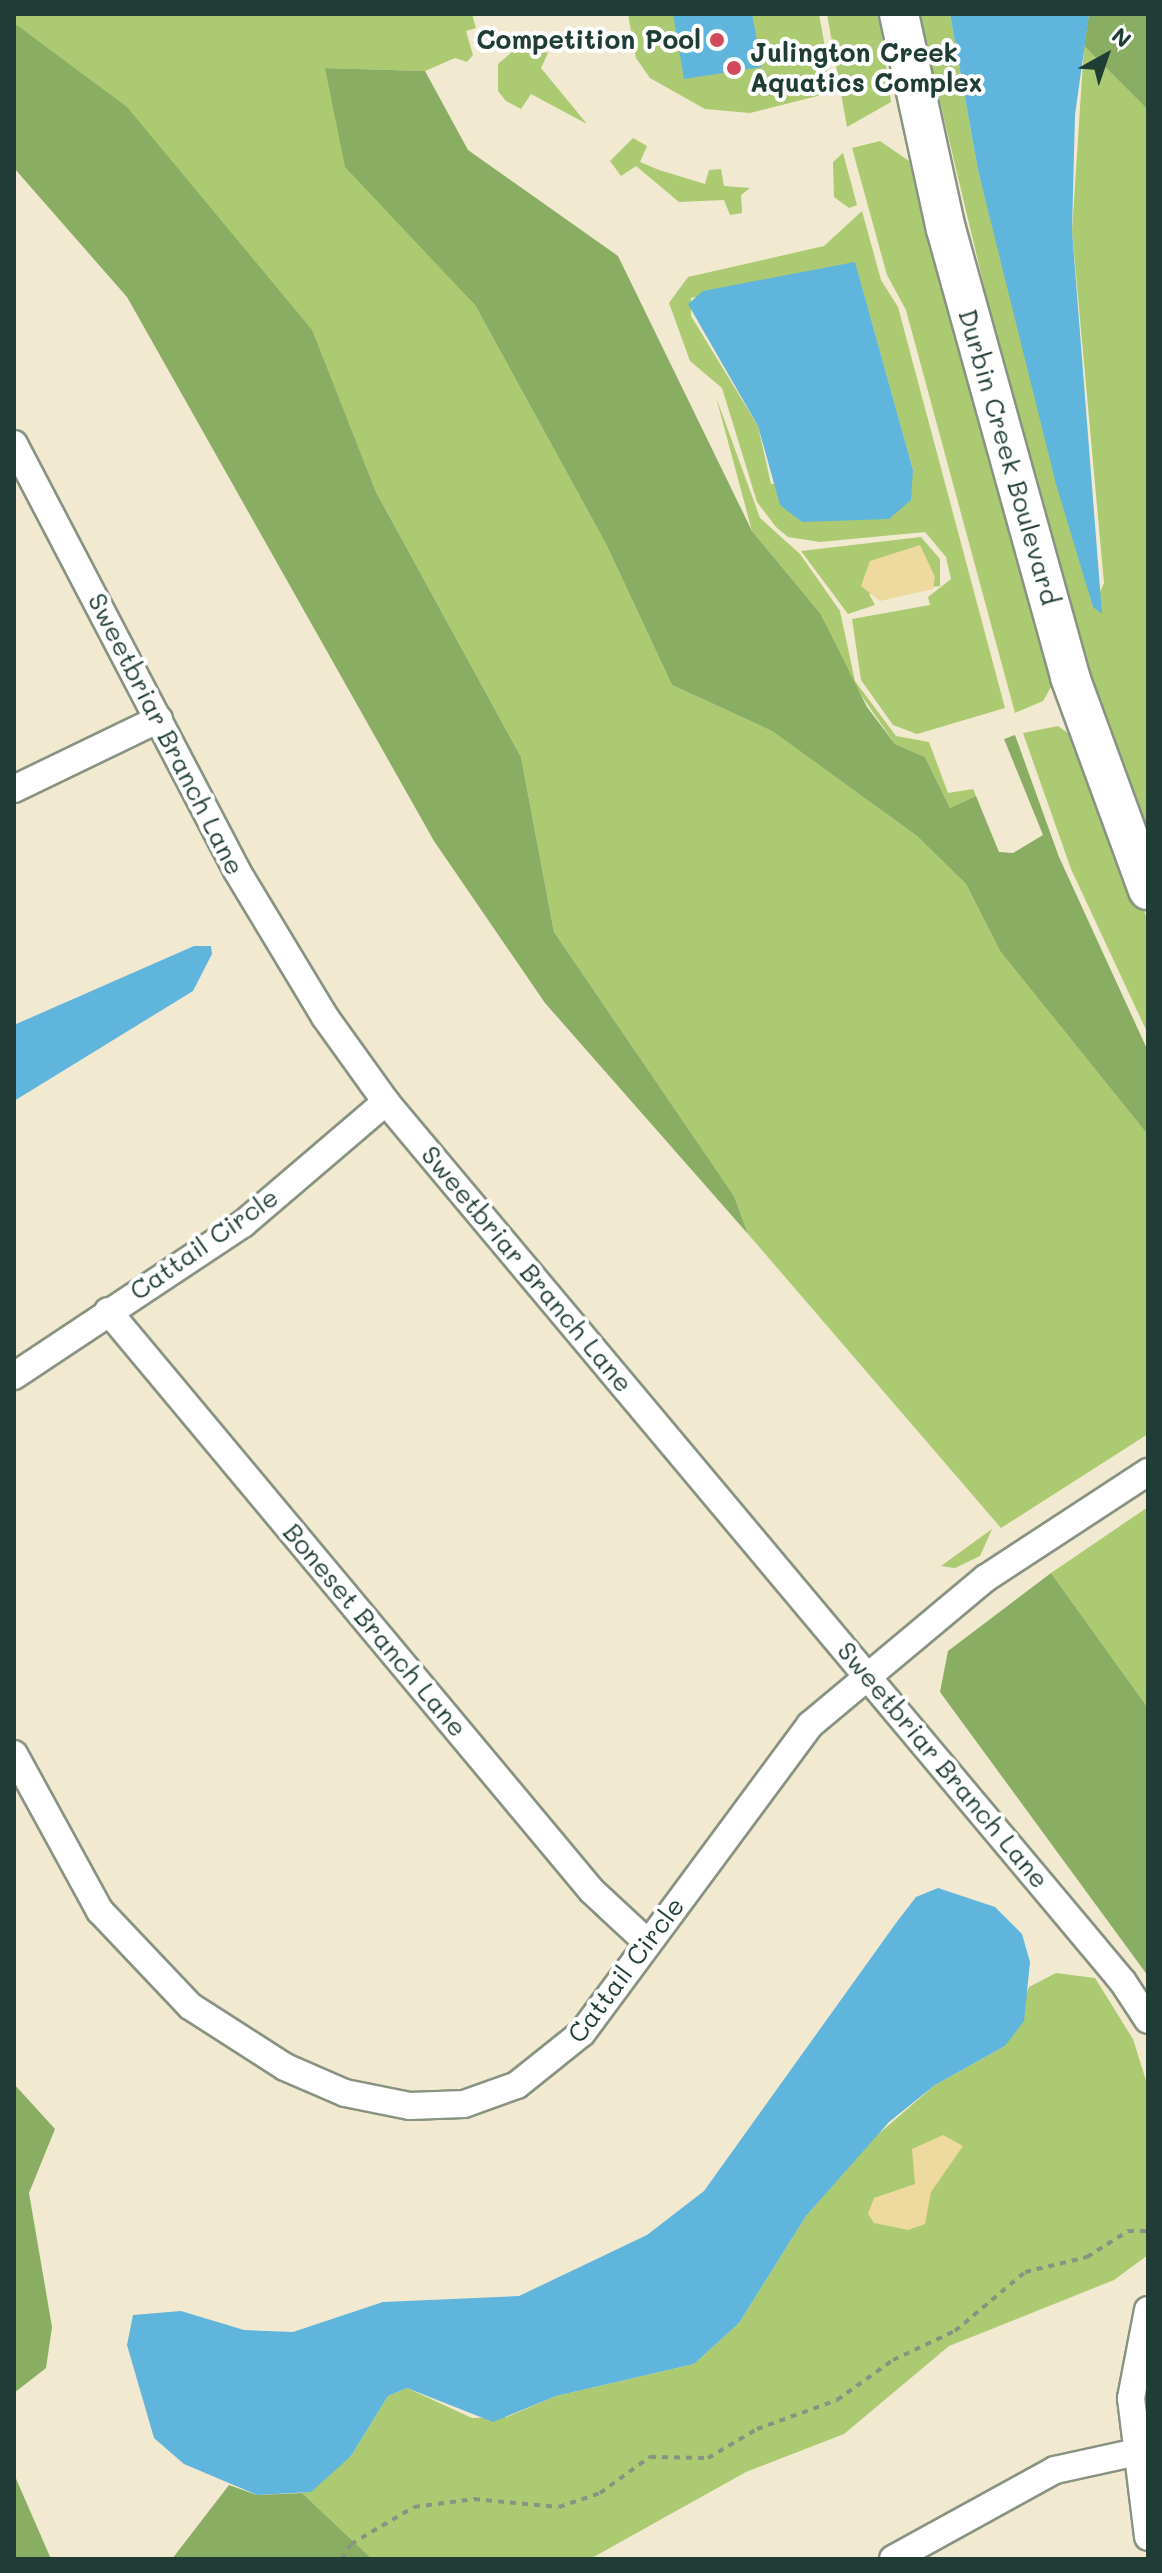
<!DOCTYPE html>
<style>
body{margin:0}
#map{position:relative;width:1162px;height:2573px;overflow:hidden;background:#f2e9d1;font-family:Mali,sans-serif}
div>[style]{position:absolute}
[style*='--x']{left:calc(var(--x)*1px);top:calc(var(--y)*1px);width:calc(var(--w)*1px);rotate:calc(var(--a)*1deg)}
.green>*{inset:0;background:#acca71}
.forest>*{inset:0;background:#89ae63}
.sand>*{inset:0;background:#eeda9e}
.water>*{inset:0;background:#5fb5db}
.path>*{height:4px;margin-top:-2px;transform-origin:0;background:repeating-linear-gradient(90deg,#889382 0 6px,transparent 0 12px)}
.roads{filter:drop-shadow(2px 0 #889382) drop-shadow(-2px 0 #889382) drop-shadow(0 2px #889382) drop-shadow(0 -2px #889382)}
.street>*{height:26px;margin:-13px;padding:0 13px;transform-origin:13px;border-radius:13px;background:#fff}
.secondary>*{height:38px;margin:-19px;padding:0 19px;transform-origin:19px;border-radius:19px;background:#fff}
.dots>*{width:22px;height:22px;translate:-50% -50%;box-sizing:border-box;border:4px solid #fff;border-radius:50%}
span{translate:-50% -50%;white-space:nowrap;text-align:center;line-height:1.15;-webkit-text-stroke:8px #fff;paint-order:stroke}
.poi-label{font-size:26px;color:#1f3d34;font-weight:700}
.right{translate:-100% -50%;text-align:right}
.left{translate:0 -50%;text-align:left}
.street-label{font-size:26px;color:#1f3d34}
.frame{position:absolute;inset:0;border:16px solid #1f3d34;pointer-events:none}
.north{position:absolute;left:1066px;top:16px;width:80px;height:80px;-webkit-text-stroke:6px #fff;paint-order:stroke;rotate:40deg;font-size:22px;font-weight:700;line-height:32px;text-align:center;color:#1f3d34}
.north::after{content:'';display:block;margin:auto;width:28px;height:36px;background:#1f3d34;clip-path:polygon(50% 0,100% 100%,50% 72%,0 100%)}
</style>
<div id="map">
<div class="green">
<i style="clip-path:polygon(14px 14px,472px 14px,476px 28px,466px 31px,473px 55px,467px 62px,455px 58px,425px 71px,325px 68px,418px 239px,475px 305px,606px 544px,672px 685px,772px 731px,917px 836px,966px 884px,1000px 951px,1148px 1135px,1148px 1434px,1001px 1528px,748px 1234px,734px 1196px,554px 932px,521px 757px,376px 492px,311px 330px,14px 23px)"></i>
<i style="clip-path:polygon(628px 14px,819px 14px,833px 92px,750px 113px,705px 109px,650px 78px,636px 58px)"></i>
<i style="clip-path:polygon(827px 14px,879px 14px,891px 102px,847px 127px)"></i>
<i style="clip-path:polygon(919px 14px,950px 14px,978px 170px,1093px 607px,1104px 583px,1072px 231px,1084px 46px,1148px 110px,1148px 855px,1103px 732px,1011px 399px)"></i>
<i style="clip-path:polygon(520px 45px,548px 53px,541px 68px,587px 124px,531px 94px,521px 109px,506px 101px,498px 91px,498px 64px)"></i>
<i style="clip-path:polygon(633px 138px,647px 146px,640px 162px,659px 170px,705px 184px,709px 170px,721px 169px,724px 186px,750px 188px,741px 195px,742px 213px,730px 215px,724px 200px,679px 202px,636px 166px,621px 176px,610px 161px)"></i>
<i style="clip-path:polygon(880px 141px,909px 161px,1054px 682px,1043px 701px,1015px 713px,906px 310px,887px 275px,852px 148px)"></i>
<i style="clip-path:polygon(843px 153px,857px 205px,849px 208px,834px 197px,833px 162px)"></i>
<i style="clip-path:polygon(evenodd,862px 211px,881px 280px,898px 307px,1005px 708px,917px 734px,893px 725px,861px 680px,852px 619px,930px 605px,928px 597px,951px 579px,946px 557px,925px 532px,820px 542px,788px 537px,776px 527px,757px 502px,722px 388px,690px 361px,669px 303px,688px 277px,824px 246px,862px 211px,855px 263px,913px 470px,771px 484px,758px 426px,691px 316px,691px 298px,855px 263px)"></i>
<i style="clip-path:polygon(716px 397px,760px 518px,800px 554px,840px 611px,855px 681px,896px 736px,929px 742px,948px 793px,973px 789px,976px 796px,950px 808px,925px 757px,895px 744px,850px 679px,820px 613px,752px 531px)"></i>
<i style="clip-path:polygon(921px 537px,940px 559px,940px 586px,869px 594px,875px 605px,848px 614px,801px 551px)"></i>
<i style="clip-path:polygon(1058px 726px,1076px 739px,1148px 921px,1148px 1034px,1071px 869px,1023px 733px)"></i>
<i style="clip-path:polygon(1148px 1507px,1148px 1708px,1051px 1573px)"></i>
<i style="clip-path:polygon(992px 1529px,980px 1556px,955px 1568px,941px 1566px)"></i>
<i style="clip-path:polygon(1056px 1973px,1095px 1978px,1133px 2039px,1148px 2087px,1148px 2255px,1114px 2280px,949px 2346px,844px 2434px,746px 2472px,590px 2559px,372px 2559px,302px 2493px,351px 2456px,388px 2396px,407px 2388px,472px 2418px,507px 2417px,556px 2396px,694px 2364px,739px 2323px,806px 2216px,875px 2137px,935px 2085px,1005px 2046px,1029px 1987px)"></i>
</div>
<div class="forest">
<i style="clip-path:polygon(1089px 14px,1148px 14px,1148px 110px,1084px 46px)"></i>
<i style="clip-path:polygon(14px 23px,127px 107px,312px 330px,376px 492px,521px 757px,554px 932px,734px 1196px,748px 1234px,545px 1003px,434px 841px,127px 297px,14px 168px)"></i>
<i style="clip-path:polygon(325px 68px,425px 71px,468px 150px,618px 256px,752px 531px,820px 613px,867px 707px,895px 744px,925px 757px,950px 808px,976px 796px,999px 852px,1013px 853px,1043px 835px,1004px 739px,1015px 735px,1059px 857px,1148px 1051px,1148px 1135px,1000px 951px,966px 884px,917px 836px,772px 731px,672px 685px,606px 544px,475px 305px,345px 167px)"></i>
<i style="clip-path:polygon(1051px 1573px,1148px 1708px,1148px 1976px,940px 1692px,948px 1651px)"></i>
<i style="clip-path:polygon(14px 2084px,55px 2129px,29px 2193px,52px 2327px,46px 2368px,14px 2393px)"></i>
<i style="clip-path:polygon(14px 2474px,51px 2559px,14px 2559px)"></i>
<i style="clip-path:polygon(229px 2485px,257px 2495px,302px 2493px,372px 2559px,172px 2559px)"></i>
</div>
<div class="sand">
<i style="clip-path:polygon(920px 545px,935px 577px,933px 589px,880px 601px,861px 586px,870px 561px)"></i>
<i style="clip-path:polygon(943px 2135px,963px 2146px,931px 2192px,925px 2224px,908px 2230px,874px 2223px,868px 2214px,874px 2198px,915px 2184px,912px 2149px)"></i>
</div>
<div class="water">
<i style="clip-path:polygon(673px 14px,752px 14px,762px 67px,684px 79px)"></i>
<i style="clip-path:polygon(950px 14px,1089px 14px,1075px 115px,1072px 231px,1102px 614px,1093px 607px,1056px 484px,978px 170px)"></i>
<i style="clip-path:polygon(855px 262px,913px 470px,911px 500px,889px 519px,802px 522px,780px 505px,758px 426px,688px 304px,703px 291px)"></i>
<i style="clip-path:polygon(194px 946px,211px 946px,212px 954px,193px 991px,14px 1101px,14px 1025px)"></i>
<i style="clip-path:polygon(938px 1888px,995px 1907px,1022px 1934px,1030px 1962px,1024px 2021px,1005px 2046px,935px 2085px,889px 2122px,806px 2216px,739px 2323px,694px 2364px,556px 2396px,493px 2422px,407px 2388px,388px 2396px,351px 2456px,311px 2492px,257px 2495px,184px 2464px,154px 2438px,127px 2345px,133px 2315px,181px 2311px,244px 2330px,293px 2332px,383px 2302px,519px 2296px,647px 2235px,704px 2191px,896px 1923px,916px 1897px)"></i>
</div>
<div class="path">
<i style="--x:342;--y:2559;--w:17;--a:-59"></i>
<i style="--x:351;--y:2544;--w:73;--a:-30.4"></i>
<i style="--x:414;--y:2507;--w:61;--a:-7.6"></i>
<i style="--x:474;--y:2499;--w:85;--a:5.4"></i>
<i style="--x:559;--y:2507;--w:43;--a:-18.9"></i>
<i style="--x:600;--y:2493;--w:62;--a:-35.8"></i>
<i style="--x:650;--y:2457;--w:58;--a:1"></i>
<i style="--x:708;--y:2458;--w:57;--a:-30.6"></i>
<i style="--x:757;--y:2429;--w:85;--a:-19.9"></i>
<i style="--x:837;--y:2400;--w:69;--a:-35.5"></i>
<i style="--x:893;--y:2360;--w:68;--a:-25.1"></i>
<i style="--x:955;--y:2331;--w:92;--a:-40.1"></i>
<i style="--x:1025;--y:2272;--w:64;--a:-13.6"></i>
<i style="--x:1087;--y:2257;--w:49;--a:-32.4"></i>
<i style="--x:1128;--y:2231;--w:20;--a:0"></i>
</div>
<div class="roads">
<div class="street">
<i style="--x:14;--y:444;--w:482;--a:62.4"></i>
<i style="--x:237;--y:871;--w:170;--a:58.9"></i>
<i style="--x:325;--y:1017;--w:105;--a:54.3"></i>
<i style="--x:386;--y:1102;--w:1148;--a:50.05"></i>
<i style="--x:1123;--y:1982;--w:45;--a:56.7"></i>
<i style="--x:14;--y:789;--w:161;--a:-25.8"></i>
<i style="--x:108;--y:1311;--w:755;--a:50.16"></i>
<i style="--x:592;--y:1891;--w:76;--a:42.9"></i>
<i style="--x:14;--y:1376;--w:275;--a:-33.6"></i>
<i style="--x:243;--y:1224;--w:188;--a:-40.5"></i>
<i style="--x:14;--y:1754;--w:179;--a:61.3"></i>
<i style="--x:100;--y:1911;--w:131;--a:46.5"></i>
<i style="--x:190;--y:2006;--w:113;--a:32.7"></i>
<i style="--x:285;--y:2067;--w:65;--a:23.4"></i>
<i style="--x:345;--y:2093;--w:66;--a:11.3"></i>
<i style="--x:410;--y:2106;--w:54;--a:-2.1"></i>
<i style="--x:464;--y:2104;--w:56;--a:-19.7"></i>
<i style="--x:517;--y:2085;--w:83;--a:-38.7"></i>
<i style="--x:582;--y:2033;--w:383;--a:-53.5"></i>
<i style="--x:810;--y:1725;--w:229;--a:-39.9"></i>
<i style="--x:986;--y:1578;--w:194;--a:-33.2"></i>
<i style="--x:1148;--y:2310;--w:90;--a:100.9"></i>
<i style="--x:1131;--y:2398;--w:140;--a:83"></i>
<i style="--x:893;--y:2559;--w:185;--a:-28.8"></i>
<i style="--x:1055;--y:2470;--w:84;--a:-12.4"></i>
</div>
<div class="secondary">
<i style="--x:899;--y:14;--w:220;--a:77.7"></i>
<i style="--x:946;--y:229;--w:465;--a:74.5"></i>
<i style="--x:1070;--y:677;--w:227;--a:69.9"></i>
</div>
</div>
<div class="dots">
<i style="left:717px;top:40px;background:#d1495b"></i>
<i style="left:734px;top:68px;background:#d1495b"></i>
</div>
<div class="poi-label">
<span class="right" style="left:701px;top:40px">Competition Pool</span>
<span class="left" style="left:750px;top:68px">Julington Creek<br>Aquatics Complex</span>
</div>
<div class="street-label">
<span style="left:1009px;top:457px;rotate:74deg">Durbin Creek Boulevard</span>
<span style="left:166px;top:734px;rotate:63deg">Sweetbriar Branch Lane</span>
<span style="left:204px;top:1244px;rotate:-35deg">Cattail Circle</span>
<span style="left:527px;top:1269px;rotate:50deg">Sweetbriar Branch Lane</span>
<span style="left:375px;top:1630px;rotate:50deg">Boneset Branch Lane</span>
<span style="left:943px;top:1765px;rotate:50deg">Sweetbriar Branch Lane</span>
<span style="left:626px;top:1970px;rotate:-53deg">Cattail Circle</span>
</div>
<div class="frame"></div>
<div class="north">N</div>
</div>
